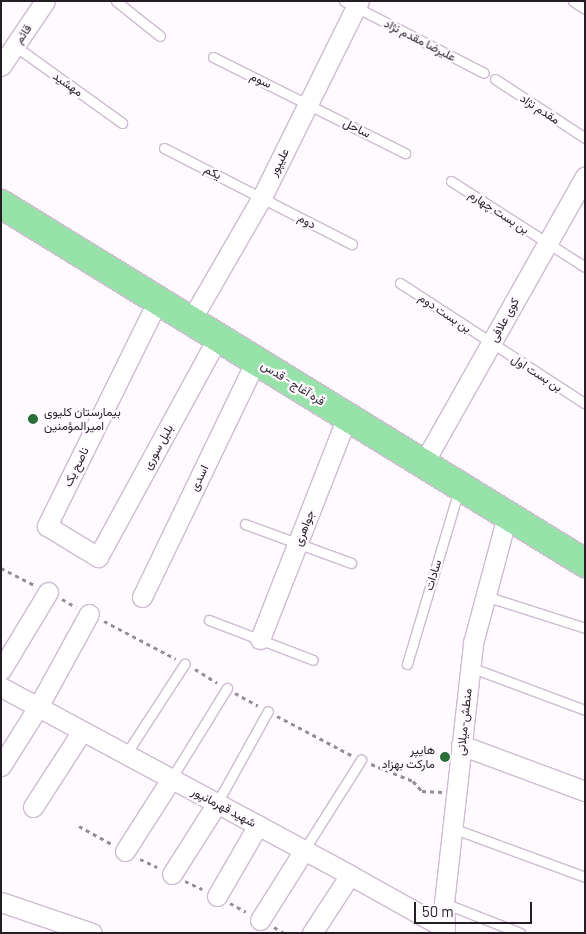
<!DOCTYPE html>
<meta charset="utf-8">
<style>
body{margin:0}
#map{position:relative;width:586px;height:934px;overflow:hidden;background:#fefaff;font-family:Barlow,Vazirmatn,sans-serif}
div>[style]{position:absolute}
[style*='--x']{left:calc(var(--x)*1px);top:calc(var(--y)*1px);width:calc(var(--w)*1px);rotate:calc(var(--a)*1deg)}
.path>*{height:3px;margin-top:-1.5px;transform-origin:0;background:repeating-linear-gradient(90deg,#938d94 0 4px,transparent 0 8px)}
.roads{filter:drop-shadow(1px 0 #cebbd2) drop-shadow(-1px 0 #cebbd2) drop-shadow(0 1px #cebbd2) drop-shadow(0 -1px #cebbd2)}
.service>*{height:9px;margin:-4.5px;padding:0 4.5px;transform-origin:4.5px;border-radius:4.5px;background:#fff}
.minor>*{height:19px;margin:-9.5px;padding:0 9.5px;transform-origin:9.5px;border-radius:9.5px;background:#fff}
.primary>*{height:28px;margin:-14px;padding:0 14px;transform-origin:14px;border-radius:14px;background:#96e2a8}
.dots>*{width:14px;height:14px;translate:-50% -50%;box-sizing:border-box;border:2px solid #fefaff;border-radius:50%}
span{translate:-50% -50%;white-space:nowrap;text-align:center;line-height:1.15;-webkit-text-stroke:4.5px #fefaff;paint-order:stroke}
.street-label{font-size:12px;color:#241d26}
.poi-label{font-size:12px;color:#241d26}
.left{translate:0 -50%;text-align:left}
.right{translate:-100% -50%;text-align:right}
.frame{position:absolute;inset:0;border:2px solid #241d26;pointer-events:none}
.scale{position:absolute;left:414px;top:902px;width:118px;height:22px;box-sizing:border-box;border:2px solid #241d26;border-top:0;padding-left:6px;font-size:15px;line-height:18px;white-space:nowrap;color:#241d26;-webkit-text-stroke:4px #fefaff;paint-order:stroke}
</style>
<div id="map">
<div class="path">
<i style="--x:1;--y:568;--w:37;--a:27"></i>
<i style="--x:62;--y:599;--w:16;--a:30"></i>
<i style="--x:104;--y:621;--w:81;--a:27.8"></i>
<i style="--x:195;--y:669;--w:26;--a:32"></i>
<i style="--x:235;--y:693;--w:26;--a:29"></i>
<i style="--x:277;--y:716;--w:84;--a:27.8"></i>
<i style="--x:371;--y:764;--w:45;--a:22"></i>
<i style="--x:413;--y:781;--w:13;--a:48"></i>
<i style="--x:422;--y:791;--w:20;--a:3"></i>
<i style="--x:79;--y:826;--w:38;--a:29"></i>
<i style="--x:140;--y:859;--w:19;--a:25"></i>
<i style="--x:185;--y:881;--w:19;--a:25"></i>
<i style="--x:230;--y:903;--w:18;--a:29"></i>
<i style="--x:274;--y:927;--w:12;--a:31"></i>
</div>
<div class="roads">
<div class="service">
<i style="--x:116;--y:1;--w:56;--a:38.5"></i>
<i style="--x:344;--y:1;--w:157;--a:27.2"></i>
<i style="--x:573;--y:1;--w:14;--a:34"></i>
<i style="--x:15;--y:46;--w:132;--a:35.7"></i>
<i style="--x:213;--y:57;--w:215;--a:26.6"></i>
<i style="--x:495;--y:79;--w:108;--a:33.2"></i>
<i style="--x:164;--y:148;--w:211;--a:27.1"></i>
<i style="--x:451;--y:181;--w:159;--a:32.7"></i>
<i style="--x:400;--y:283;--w:220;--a:33.1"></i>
<i style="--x:245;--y:524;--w:113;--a:20.2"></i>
<i style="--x:485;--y:596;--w:105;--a:17.7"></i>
<i style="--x:209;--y:620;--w:111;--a:21"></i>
<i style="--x:407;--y:664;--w:182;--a:-73.4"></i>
<i style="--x:470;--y:667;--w:123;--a:20.5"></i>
<i style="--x:126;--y:754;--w:108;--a:-57"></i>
<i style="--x:171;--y:779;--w:107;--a:-58.4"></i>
<i style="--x:217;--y:803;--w:105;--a:-61"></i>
<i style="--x:452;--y:828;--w:142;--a:20.2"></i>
<i style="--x:304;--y:850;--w:107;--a:-57.7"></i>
<i style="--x:444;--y:903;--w:82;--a:21.5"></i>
</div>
<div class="minor">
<i style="--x:1;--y:66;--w:78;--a:-55.9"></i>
<i style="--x:158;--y:300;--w:252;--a:116.2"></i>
<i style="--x:47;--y:526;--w:60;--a:31.3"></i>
<i style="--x:98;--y:557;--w:251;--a:-61.4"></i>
<i style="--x:191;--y:320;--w:142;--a:-60"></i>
<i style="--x:262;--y:197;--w:219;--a:-63.7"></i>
<i style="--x:423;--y:464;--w:330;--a:-60.6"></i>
<i style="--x:142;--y:597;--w:263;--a:-64.3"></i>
<i style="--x:260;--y:639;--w:238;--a:-68.6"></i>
<i style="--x:1;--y:670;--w:91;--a:-58.9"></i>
<i style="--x:1;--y:687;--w:396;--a:28.3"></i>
<i style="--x:350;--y:875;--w:109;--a:29.2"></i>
<i style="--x:461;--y:745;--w:132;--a:20.4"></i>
<i style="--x:1;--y:766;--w:70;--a:-57.9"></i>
<i style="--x:38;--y:707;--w:106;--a:-61.3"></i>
<i style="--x:33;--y:807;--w:90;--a:-57.2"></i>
<i style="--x:125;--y:851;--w:85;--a:-57.4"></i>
<i style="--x:172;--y:874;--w:84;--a:-57.6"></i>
<i style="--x:217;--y:896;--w:82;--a:-60"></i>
<i style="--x:1;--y:902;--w:96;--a:18.8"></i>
<i style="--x:260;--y:920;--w:83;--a:-57.8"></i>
<i style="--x:312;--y:933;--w:69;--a:-56.8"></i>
<i style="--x:445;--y:933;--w:30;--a:-92"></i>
<i style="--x:444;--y:903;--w:262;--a:-83.6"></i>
<i style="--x:473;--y:643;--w:131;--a:-75"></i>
</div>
<div class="primary">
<i style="--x:1;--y:204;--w:686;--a:31.58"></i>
</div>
</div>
<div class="dots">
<i style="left:33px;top:419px;background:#2a6e39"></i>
<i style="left:445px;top:757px;background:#2a6e39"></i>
</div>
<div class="street-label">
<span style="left:23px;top:34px;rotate:-56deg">قائم</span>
<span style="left:420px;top:40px;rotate:27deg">علیرضا مقدم نژاد</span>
<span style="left:261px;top:80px;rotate:26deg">سوم</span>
<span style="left:68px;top:84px;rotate:35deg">مهشید</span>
<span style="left:540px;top:109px;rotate:33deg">مقدم نژاد</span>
<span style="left:357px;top:128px;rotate:27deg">ساحل</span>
<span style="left:279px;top:162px;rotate:-63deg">علیپور</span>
<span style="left:213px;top:172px;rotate:27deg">یکم</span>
<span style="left:499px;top:212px;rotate:33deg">بن بست چهارم</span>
<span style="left:307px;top:221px;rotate:28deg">دوم</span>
<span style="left:445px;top:313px;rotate:34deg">بن بست دوم</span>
<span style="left:504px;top:320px;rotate:-61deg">کوی علافی</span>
<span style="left:537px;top:373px;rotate:33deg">بن بست اول</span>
<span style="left:293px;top:383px;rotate:32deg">قره آغاج - قدس</span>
<span style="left:158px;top:447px;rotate:-61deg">بلبل سوری</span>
<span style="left:76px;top:467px;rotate:-64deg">ناصح یک</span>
<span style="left:199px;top:478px;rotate:-64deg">اسدی</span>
<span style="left:304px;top:528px;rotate:-69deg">جواهری</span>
<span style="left:433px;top:575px;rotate:-73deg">سادات</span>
<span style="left:464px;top:722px;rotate:-84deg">منطش-میلانی</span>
<span style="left:224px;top:807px;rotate:28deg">شهید قهرمانپور</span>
</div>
<div class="poi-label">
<span class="left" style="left:44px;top:419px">بیمارستان کلیوی<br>امیرالمؤمنین</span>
<span class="right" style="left:435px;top:757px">هایپر<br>مارکت بهزاد</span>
</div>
<div class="frame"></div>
<div class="scale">50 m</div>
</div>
